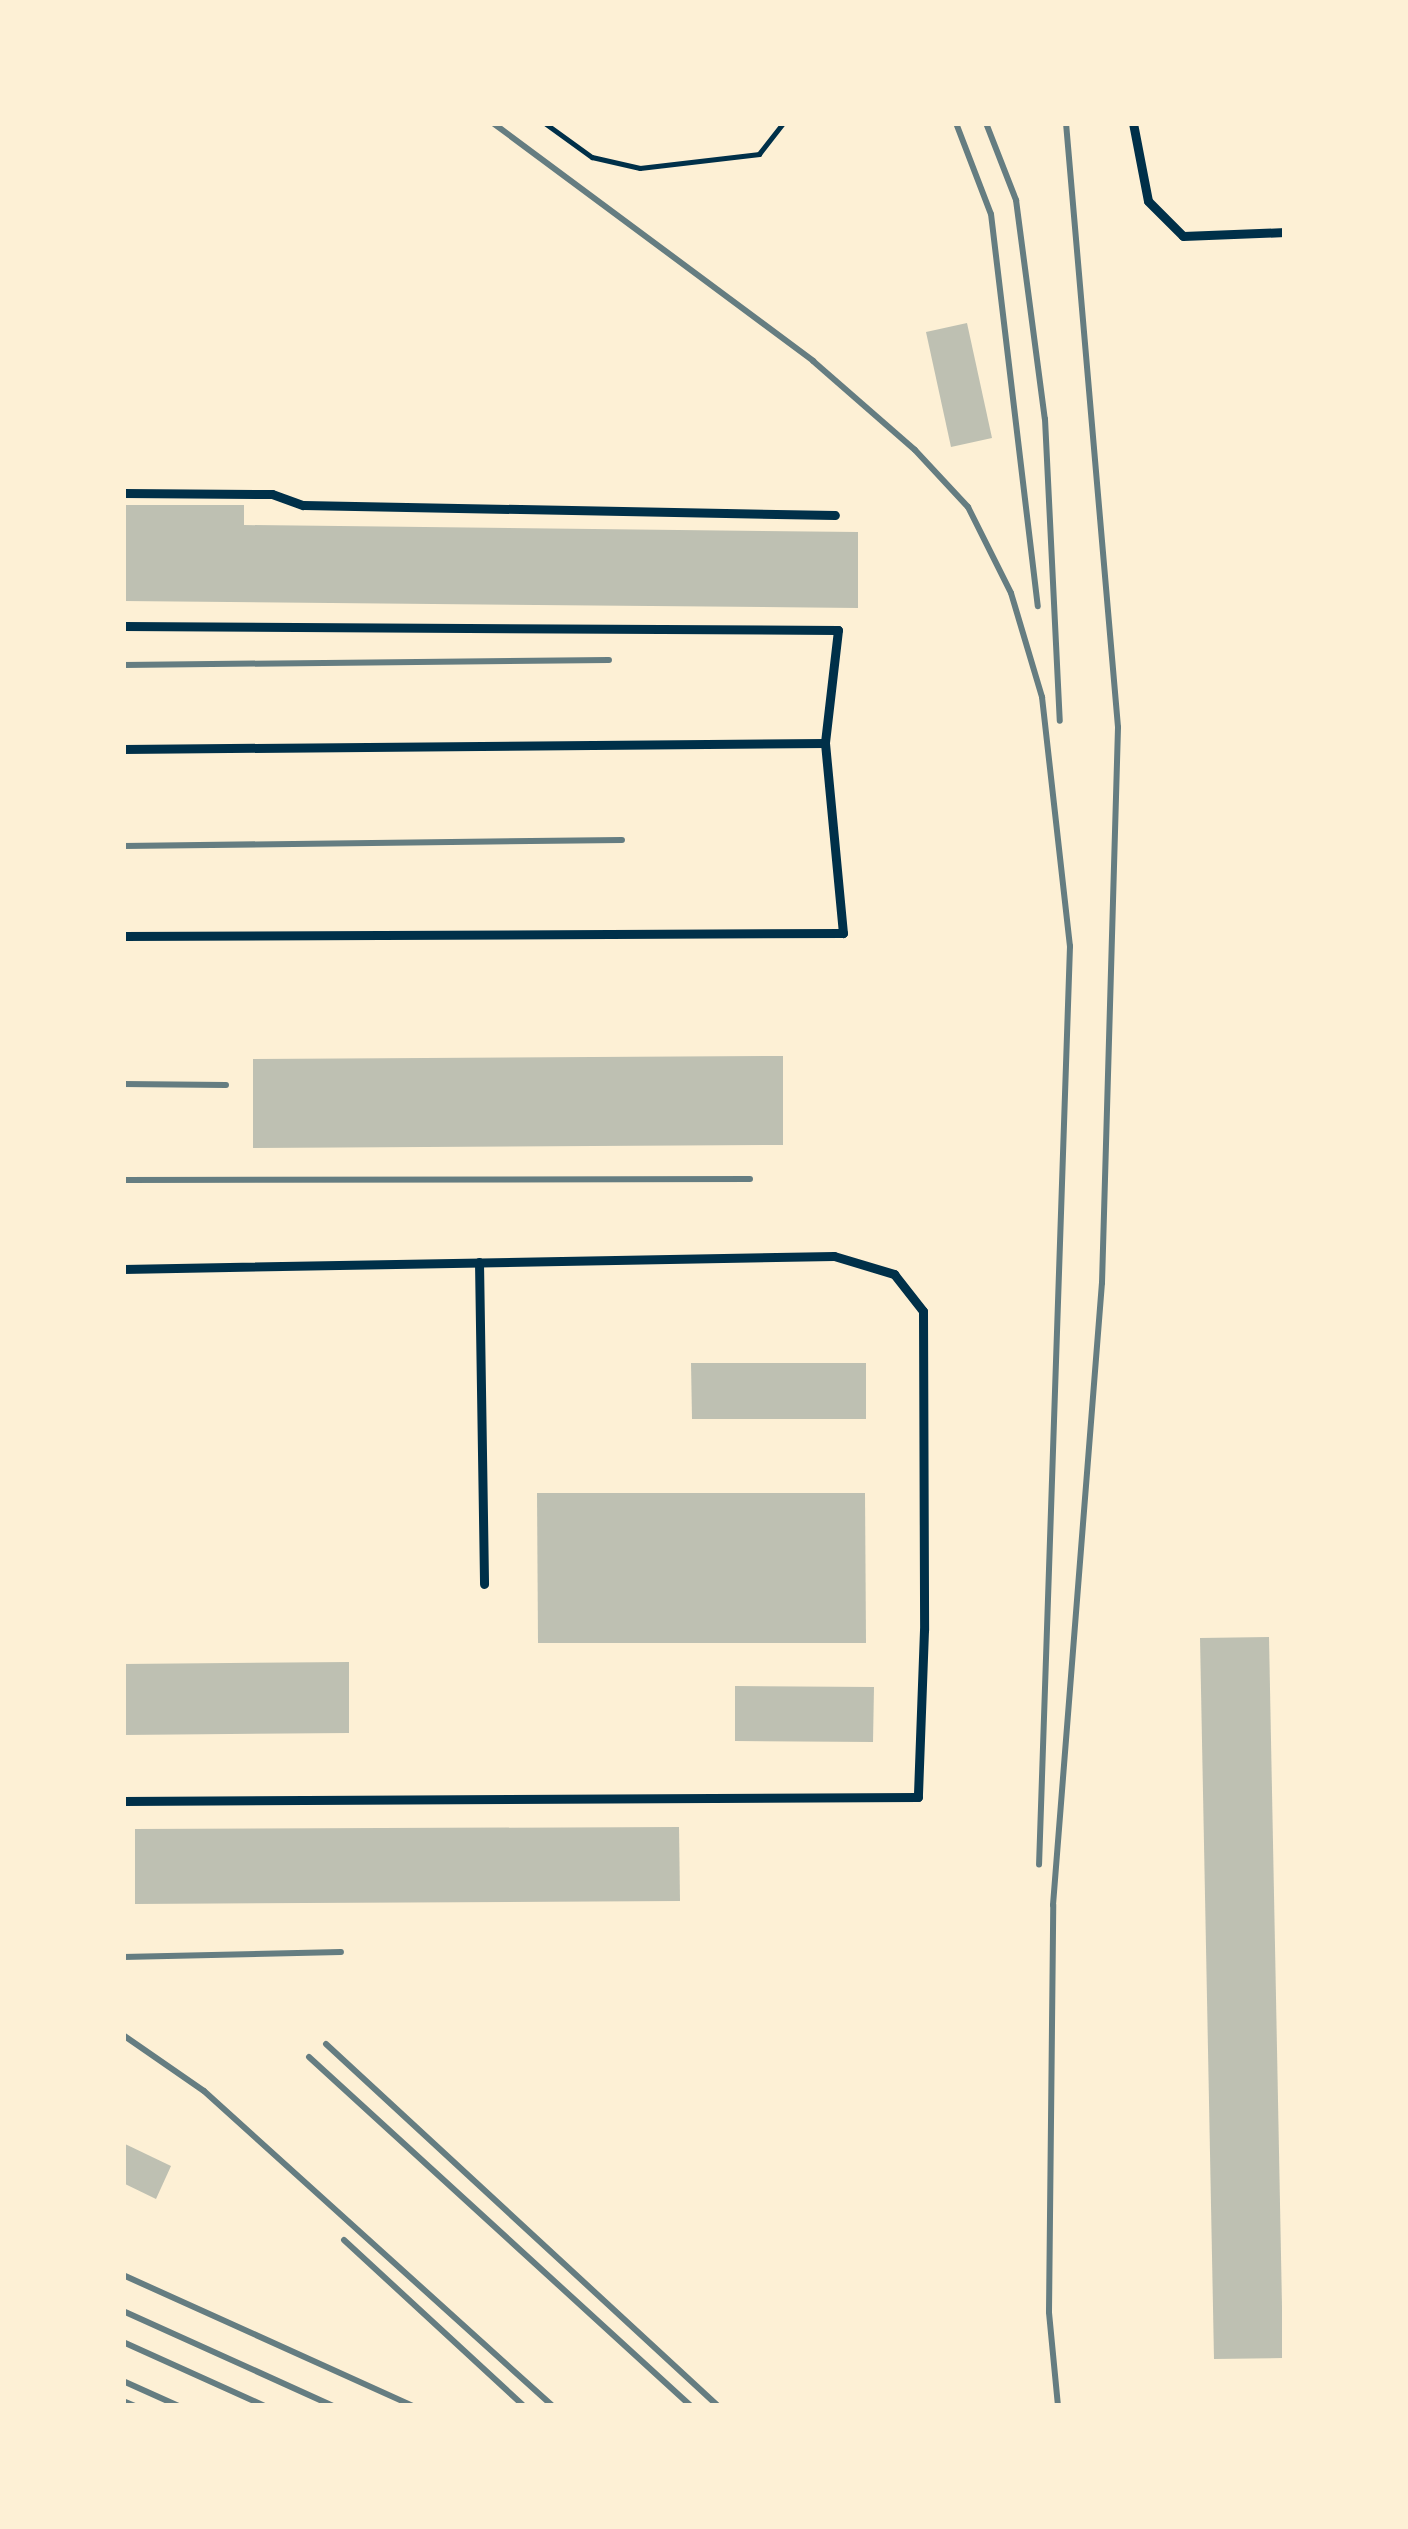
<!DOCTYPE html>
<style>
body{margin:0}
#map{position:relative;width:1408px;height:2529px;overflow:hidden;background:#fdf0d5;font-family:Raleway,sans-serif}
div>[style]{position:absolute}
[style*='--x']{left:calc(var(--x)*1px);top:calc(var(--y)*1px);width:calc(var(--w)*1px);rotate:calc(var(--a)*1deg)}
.building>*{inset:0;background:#bec0b2}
.service>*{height:4.5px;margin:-2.25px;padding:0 2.25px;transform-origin:2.25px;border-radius:2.25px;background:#003049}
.minor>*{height:9px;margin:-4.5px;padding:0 4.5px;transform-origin:4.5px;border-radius:4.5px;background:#003049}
.rail>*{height:6px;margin:-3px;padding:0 3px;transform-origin:3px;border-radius:3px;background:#657d81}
span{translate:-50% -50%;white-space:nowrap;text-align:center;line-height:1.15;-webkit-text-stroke:12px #fdf0d5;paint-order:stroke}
.frame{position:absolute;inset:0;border:126px solid #fdf0d5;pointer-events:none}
</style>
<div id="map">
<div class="building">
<i style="clip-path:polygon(967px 323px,992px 438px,951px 447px,926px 332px)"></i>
<i style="clip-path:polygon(123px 505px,244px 505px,244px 525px,858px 532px,858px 608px,123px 601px)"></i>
<i style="clip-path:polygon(783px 1056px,783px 1145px,253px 1148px,253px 1059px)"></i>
<i style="clip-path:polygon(691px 1363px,866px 1363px,866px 1419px,692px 1419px)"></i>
<i style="clip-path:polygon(537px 1493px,865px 1493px,866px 1643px,538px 1643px)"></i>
<i style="clip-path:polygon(1269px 1637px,1283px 2358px,1214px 2359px,1200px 1638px)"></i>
<i style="clip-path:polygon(349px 1662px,349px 1733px,123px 1735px,123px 1664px)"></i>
<i style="clip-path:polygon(735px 1686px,874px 1687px,873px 1742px,735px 1741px)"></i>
<i style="clip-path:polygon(679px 1827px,680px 1901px,135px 1904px,135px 1829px)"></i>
<i style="clip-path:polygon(123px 2143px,171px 2166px,156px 2199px,123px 2183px)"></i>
</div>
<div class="service">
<i style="--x:545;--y:123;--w:58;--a:35.9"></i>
<i style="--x:592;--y:157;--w:49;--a:12.9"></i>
<i style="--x:640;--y:168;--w:120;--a:-6.7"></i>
<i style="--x:759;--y:154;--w:39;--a:-52"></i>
</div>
<div class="minor">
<i style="--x:1133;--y:123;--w:79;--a:79.1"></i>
<i style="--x:1148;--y:201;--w:49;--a:45"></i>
<i style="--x:1183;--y:236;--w:102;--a:-2.2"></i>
<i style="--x:123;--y:493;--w:149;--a:0.4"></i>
<i style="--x:272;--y:494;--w:33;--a:20"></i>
<i style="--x:303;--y:505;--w:532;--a:1.08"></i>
<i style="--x:123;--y:626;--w:715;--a:0.32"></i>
<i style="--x:838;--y:630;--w:114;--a:96.6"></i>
<i style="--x:123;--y:749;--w:702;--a:-0.49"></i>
<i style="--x:825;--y:743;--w:191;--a:84.6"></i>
<i style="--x:843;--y:933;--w:720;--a:179.76"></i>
<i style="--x:479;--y:1262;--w:322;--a:89.1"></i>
<i style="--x:123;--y:1269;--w:711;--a:-1.05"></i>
<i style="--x:834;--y:1256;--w:63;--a:16.7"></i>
<i style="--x:894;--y:1274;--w:47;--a:51.9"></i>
<i style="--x:923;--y:1311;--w:319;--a:89.8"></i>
<i style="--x:924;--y:1630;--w:167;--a:92.1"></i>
<i style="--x:918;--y:1797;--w:795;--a:179.71"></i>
</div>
<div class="rail">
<i style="--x:493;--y:123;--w:399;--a:36.6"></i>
<i style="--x:813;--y:361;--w:135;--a:41.1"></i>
<i style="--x:915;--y:450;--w:78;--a:47.1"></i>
<i style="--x:968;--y:507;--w:96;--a:63.4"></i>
<i style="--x:1011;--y:593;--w:109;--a:73.4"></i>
<i style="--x:1042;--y:697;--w:251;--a:83.6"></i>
<i style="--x:1070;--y:946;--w:919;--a:91.93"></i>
<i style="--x:956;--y:123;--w:97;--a:69"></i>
<i style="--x:991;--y:214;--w:395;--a:83.2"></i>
<i style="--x:986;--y:123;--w:83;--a:68.7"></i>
<i style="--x:1016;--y:200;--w:221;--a:82.5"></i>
<i style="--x:1045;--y:419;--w:302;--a:87.2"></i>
<i style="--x:123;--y:665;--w:486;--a:-0.6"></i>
<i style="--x:123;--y:846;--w:499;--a:-0.7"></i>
<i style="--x:123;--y:1084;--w:103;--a:0.6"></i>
<i style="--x:123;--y:1180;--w:627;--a:-0.09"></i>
<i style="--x:123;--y:1957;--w:218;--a:-1.3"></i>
<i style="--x:123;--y:2035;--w:98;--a:34.7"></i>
<i style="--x:204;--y:2091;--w:470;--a:42.1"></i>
<i style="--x:326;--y:2044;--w:534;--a:42.72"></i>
<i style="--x:309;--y:2057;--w:517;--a:42.42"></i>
<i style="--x:344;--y:2240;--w:245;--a:42.7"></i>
<i style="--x:123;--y:2275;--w:318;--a:24.3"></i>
<i style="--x:123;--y:2311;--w:230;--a:24.3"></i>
<i style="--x:123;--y:2342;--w:156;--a:24.3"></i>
<i style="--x:123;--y:2381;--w:61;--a:24.1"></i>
<i style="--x:123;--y:2401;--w:13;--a:23"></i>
<i style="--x:1058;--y:2406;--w:94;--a:-95.5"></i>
<i style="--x:1049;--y:2312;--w:407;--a:-89.4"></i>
<i style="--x:1053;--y:1905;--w:624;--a:-85.5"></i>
<i style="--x:1102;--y:1283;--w:556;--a:-88.35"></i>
<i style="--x:1118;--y:727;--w:606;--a:-94.92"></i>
</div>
<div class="frame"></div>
</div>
